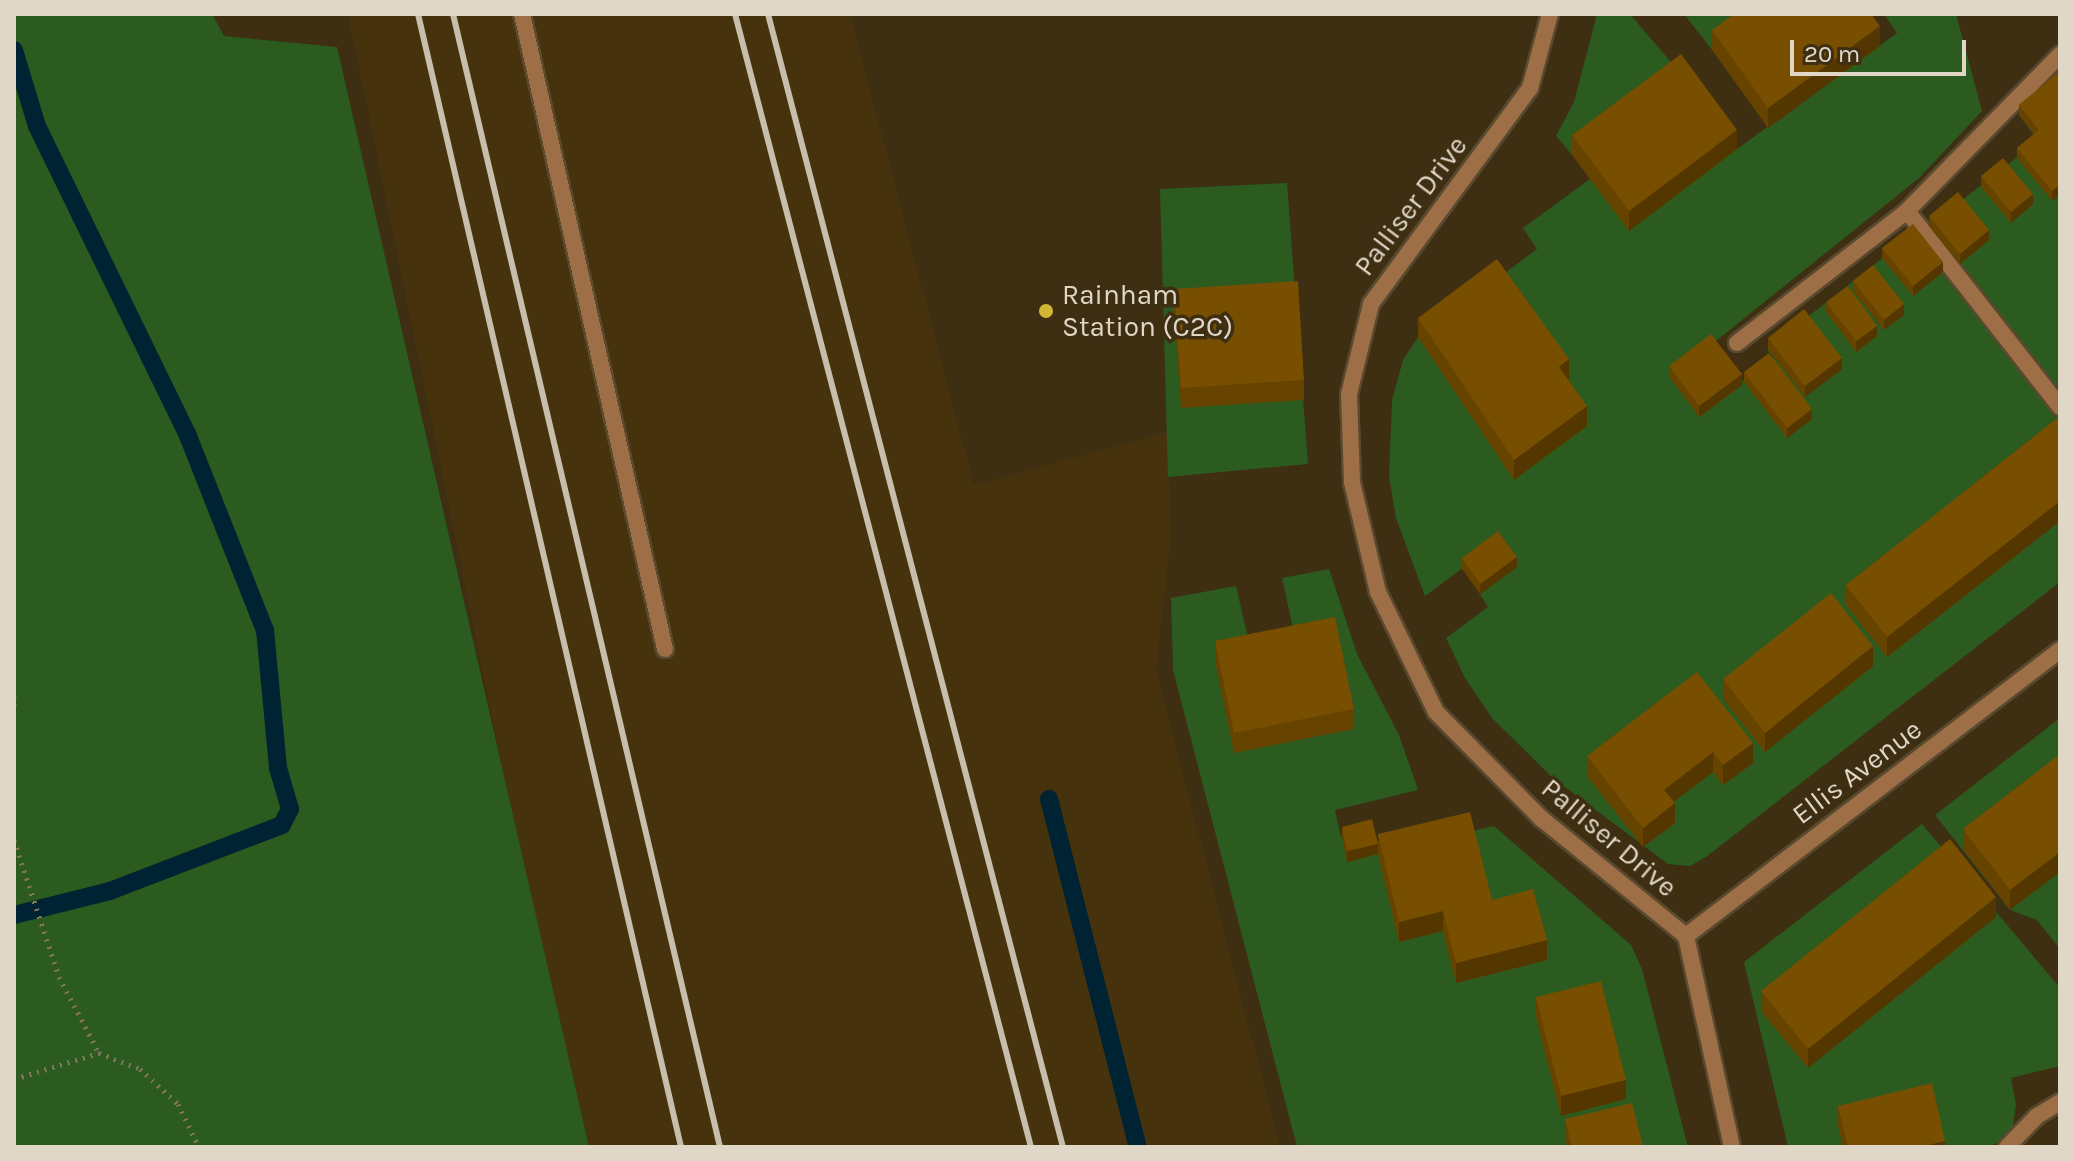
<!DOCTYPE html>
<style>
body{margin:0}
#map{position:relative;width:2074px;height:1161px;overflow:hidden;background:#3e2e12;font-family:Karla,sans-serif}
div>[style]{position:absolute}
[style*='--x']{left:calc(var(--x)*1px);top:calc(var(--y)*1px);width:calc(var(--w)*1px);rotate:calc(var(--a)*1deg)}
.built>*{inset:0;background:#46330e}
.green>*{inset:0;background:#2b5b1f}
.stream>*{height:18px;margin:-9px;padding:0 9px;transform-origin:9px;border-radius:9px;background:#002333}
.path>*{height:5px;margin-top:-2.5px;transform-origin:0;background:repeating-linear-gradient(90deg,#82755e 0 2px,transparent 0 8px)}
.roads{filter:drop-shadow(2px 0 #58492f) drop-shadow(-2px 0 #58492f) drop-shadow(0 2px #58492f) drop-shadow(0 -2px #58492f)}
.service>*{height:16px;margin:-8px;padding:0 8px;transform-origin:8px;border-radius:8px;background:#9e6f46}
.minor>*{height:16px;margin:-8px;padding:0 8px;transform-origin:8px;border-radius:8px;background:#9e6f46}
.rail>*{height:6px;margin:-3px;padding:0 3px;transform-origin:3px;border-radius:3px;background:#c8beac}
.wall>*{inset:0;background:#674300}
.shaded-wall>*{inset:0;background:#543700}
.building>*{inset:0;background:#784e00}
.dots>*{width:22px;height:22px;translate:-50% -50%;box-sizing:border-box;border:4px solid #3e2e12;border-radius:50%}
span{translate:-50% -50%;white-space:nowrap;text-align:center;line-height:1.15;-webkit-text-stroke:7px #3e2e12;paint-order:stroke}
.street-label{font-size:28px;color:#e0d7c7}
.poi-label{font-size:28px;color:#e0d7c7}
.left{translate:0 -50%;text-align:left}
.frame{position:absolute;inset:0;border:16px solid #e0d7c7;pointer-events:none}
.scale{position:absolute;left:1790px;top:40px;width:176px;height:36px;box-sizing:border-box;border:4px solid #e0d7c7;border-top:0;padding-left:10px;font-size:24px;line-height:28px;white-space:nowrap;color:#e0d7c7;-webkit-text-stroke:6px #3e2e12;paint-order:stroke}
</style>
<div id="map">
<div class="built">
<i style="clip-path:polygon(348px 14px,850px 14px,974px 485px,1167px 432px,1171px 538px,1156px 670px,1280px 1147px,589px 1147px,510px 805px)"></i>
</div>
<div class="green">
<i style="clip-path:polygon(14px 14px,212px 14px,224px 36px,337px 47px,589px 1147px,14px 1147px)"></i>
<i style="clip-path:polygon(1597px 14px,1630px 14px,1681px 74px,1572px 155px,1556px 136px,1574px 102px)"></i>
<i style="clip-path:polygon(1684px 14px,1762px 14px,1712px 50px)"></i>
<i style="clip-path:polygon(1884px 14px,1956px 14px,1982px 111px,1919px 178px,1711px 345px,1744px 382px,1774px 359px,1767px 349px,1913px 234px,2060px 420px,2060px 582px,1706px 857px,1690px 866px,1668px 864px,1554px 779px,1492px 718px,1465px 678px,1446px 638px,1488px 607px,1480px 594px,1517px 567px,1498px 542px,1425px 596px,1396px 518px,1389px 476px,1392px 400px,1403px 360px,1418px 337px,1537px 249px,1523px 228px,1590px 179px,1737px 149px,1897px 33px)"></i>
<i style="clip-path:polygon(2060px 82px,2060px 399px,1929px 226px,2038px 141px,2019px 115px)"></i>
<i style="clip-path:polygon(1287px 183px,1308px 464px,1168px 477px,1160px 189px)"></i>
<i style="clip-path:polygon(1329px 569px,1357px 654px,1399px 735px,1418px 790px,1335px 810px,1341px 837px,1378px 854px,1494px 826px,1631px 945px,1642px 969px,1688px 1147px,1297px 1147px,1173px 670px,1171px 598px,1236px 586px,1248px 638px,1293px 628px,1282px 578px)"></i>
<i style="clip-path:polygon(2060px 718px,2060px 949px,2037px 920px,2010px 910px,1935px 815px)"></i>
<i style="clip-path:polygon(1922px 824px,2060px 988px,2060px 1066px,2011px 1078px,2016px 1105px,2013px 1126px,2001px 1141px,1988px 1147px,1788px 1147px,1744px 962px)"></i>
</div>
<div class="stream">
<i style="--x:14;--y:50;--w:79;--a:73.2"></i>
<i style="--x:37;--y:126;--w:345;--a:64"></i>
<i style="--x:188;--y:436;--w:209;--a:68.4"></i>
<i style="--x:265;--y:630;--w:139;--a:84.6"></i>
<i style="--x:278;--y:768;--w:43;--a:73.7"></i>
<i style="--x:290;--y:809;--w:18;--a:117"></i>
<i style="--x:282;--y:825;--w:184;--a:159"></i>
<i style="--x:110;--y:891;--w:99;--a:166"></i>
<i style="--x:1049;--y:799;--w:359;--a:75.7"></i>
</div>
<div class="path">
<i style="--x:14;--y:696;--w:12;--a:90"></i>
<i style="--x:14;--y:840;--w:144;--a:71.8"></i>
<i style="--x:59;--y:977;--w:86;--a:62.2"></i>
<i style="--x:14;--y:1079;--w:89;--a:-17"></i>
<i style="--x:99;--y:1053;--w:44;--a:21.3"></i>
<i style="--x:140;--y:1069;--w:52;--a:42.6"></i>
<i style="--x:178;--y:1104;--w:48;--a:64"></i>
</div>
<div class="roads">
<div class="service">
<i style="--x:522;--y:14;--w:651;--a:77.31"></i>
<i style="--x:1907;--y:211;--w:249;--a:52"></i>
<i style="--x:1737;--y:343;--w:215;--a:-37.8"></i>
<i style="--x:1907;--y:211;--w:219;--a:-45.6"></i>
<i style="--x:2007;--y:1147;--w:43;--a:-45.9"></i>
<i style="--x:2037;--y:1116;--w:27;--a:-31"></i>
</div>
<div class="minor">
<i style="--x:1550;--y:14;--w:77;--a:105.1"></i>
<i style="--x:1530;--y:88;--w:268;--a:126.4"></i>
<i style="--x:1371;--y:304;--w:93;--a:103.7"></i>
<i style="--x:1349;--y:394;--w:88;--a:88"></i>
<i style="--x:1352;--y:482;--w:113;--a:76.7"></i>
<i style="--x:1378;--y:592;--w:133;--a:64.2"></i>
<i style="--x:1436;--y:712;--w:151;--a:45.3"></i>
<i style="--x:1542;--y:819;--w:186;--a:39.1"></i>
<i style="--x:1686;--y:936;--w:471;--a:-37.4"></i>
<i style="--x:1686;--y:936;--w:216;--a:77.7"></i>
</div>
</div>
<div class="rail">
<i style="--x:418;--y:14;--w:1163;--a:76.93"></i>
<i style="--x:453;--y:14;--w:1164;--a:76.74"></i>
<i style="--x:735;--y:14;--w:1171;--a:75.36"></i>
<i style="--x:768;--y:14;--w:1171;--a:75.41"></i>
</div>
<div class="wall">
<i style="clip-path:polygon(1712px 30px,1880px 46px,1768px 128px,1712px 50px)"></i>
<i style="clip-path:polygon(2060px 71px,2052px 201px,2017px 158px,2017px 148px,2034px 134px,2019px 115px,2019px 105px)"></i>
<i style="clip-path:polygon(1572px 135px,1737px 149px,1629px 231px,1572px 155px)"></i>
<i style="clip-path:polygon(1981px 176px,2033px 204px,2011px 223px,1981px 187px)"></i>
<i style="clip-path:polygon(1929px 216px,1989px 240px,1960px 264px,1929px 226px)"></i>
<i style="clip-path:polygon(1882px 248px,1943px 272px,1913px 296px,1882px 258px)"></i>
<i style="clip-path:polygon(1853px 281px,1904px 315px,1884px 330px,1853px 291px)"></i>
<i style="clip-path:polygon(1174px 289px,1304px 380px,1304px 400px,1181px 408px,1174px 309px)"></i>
<i style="clip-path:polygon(1826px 302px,1877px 336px,1856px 352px,1826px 312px)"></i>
<i style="clip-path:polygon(1418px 318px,1569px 379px,1568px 380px,1587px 426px,1514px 480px,1418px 337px)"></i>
<i style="clip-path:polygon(1768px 338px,1842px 369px,1805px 397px,1768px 349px)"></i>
<i style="clip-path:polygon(1669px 366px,1742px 385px,1699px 417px,1669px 376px)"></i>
<i style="clip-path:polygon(1744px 372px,1812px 419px,1787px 438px,1744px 382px)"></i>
<i style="clip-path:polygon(2060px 416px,2060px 521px,1887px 657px,1846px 605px,1846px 585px)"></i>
<i style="clip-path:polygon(1462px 558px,1517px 567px,1480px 594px,1462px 569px)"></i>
<i style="clip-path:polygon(1215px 641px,1354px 709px,1354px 729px,1234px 753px,1215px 661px)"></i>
<i style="clip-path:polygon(1873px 666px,1765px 752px,1723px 699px,1723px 679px)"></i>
<i style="clip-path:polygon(1697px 672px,1753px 763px,1723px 785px,1713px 772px,1673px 802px,1675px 823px,1643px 847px,1587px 776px,1587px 756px)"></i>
<i style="clip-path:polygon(2060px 754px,2010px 910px,1963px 849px,1963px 829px)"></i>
<i style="clip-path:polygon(1342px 827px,1378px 844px,1378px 834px,1492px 900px,1547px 960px,1456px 983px,1443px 931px,1399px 942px,1378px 854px,1347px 862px,1342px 837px)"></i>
<i style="clip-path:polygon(1996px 917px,1808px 1068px,1761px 1011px,1761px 991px)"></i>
<i style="clip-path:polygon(1536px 997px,1626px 1099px,1561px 1116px,1536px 1017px)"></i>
<i style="clip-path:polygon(1838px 1106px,1945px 1147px,1843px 1147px,1838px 1125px)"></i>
<i style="clip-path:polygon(1565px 1119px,1643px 1147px,1567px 1147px,1565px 1139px)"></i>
</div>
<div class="shaded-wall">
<i style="clip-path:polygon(1880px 26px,1880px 46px,1768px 128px,1768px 108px)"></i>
<i style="clip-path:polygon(1737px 130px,1737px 149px,1629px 231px,1629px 211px)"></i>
<i style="clip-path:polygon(2060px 185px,2060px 195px,2052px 201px,2052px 191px)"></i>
<i style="clip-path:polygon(2033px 194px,2033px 204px,2011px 223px,2011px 212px)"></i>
<i style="clip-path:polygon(1989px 230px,1989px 240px,1960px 264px,1960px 254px)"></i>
<i style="clip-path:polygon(1943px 262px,1943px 272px,1913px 296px,1913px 286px)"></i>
<i style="clip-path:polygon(1904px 304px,1904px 315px,1884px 330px,1884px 320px)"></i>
<i style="clip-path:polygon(1877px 326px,1877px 336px,1856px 352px,1856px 341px)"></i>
<i style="clip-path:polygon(1842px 358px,1842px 369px,1805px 397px,1805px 386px)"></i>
<i style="clip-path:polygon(1569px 359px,1569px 379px,1559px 387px,1559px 367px)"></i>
<i style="clip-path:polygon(1742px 374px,1742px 385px,1699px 417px,1699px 406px)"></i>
<i style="clip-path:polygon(1587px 406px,1587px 426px,1514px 480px,1514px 460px)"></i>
<i style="clip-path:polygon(1812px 409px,1812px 419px,1787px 438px,1787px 428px)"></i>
<i style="clip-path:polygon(2060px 501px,2060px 521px,1887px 657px,1887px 637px)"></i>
<i style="clip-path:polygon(1517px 557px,1517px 567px,1480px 594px,1480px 584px)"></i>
<i style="clip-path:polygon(1873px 646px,1873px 666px,1765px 752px,1765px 733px)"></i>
<i style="clip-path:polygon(1753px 743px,1753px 763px,1723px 785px,1723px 765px)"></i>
<i style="clip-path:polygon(1713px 752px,1713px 772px,1664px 809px,1664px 790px)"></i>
<i style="clip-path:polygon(1675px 803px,1675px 823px,1643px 847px,1643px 828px)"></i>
<i style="clip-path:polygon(1378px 844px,1378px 854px,1347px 862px,1347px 851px)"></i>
<i style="clip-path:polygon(2060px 852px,2060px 872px,2010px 910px,2010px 890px)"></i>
<i style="clip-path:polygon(1996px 897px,1996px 917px,1808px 1068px,1808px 1049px)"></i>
<i style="clip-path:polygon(1443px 911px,1443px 931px,1399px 942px,1399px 922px)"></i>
<i style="clip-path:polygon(1547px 940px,1547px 960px,1456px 983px,1456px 963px)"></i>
<i style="clip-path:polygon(1626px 1080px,1626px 1099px,1561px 1116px,1561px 1096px)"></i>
<i style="clip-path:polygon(1945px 1141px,1945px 1147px,1920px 1147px)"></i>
</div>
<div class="building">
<i style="clip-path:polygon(1734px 14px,1871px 14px,1880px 26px,1768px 108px,1712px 30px)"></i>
<i style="clip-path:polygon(1681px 54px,1737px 130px,1629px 211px,1572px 135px)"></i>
<i style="clip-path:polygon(2060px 71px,2060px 185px,2052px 191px,2017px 148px,2039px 130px,2019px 105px)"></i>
<i style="clip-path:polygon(2003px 158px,2033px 194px,2011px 212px,1981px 176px)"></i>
<i style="clip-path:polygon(1958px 192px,1989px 230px,1960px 254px,1929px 216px)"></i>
<i style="clip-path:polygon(1913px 224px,1943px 262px,1913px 286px,1882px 248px)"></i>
<i style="clip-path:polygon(1497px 259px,1569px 359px,1559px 367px,1587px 406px,1514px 460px,1418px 318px)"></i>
<i style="clip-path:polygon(1873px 265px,1904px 304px,1884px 320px,1853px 281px)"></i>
<i style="clip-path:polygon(1298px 281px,1304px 380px,1181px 388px,1174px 289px)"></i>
<i style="clip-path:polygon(1848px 286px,1877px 326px,1856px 341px,1826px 302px)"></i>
<i style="clip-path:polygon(1804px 309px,1842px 358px,1805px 386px,1768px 338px)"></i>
<i style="clip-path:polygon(1711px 334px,1742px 374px,1699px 406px,1669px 366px)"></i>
<i style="clip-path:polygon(1769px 353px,1812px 409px,1787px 428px,1744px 372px)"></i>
<i style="clip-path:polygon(2060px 416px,2060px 501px,1887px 637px,1846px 585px)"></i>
<i style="clip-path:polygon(1498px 531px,1517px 557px,1480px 584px,1462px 558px)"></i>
<i style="clip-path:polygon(1831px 593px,1873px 646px,1765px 733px,1723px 679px)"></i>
<i style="clip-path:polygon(1335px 617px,1354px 709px,1234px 733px,1215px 641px)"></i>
<i style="clip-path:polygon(1697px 672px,1753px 743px,1723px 765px,1713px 752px,1664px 790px,1675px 803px,1643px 828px,1587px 756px)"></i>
<i style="clip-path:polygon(2060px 754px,2060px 852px,2010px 890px,1963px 829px)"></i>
<i style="clip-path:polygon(1470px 812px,1492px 900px,1533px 889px,1547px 940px,1456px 963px,1443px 911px,1399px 922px,1378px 834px)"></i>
<i style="clip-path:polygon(1372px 819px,1378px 844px,1347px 851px,1342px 827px)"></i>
<i style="clip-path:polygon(1950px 839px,1996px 897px,1808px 1049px,1761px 991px)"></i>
<i style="clip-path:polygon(1601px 981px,1626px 1080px,1561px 1096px,1536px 997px)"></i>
<i style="clip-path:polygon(1932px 1083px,1945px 1141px,1920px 1147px,1848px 1147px,1838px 1106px)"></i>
<i style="clip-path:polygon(1632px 1103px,1643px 1147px,1572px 1147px,1565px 1119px)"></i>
</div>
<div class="dots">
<i style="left:1046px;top:311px;background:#d3b635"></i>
</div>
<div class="street-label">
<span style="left:1411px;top:206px;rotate:-53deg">Palliser Drive</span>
<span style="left:1857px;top:772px;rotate:-37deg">Ellis Avenue</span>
<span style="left:1609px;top:838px;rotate:40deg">Palliser Drive</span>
</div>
<div class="poi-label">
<span class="left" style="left:1062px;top:311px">Rainham<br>Station (C2C)</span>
</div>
<div class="frame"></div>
<div class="scale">20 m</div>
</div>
